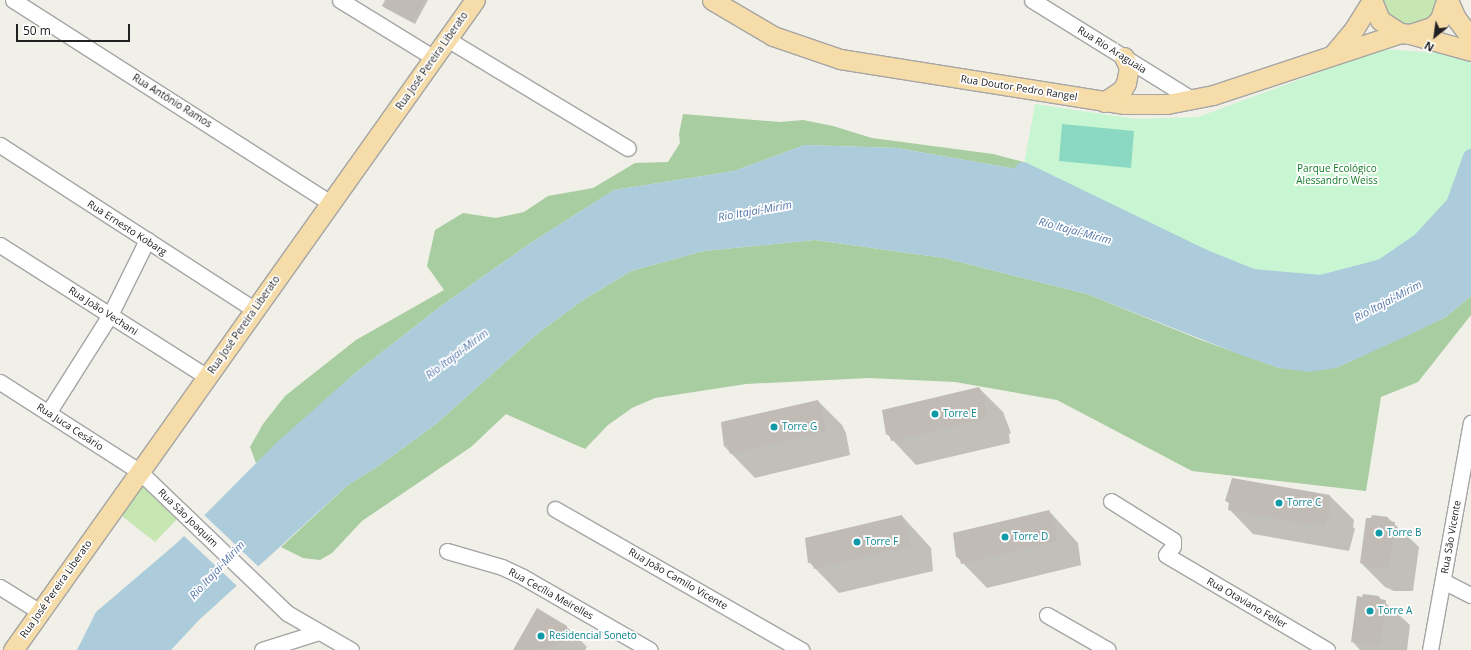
<!DOCTYPE html>
<meta charset="utf-8">
<style>
body{margin:0}
#map{position:relative;width:1471px;height:650px;overflow:hidden;background:#f0efe8;font-family:"Open Sans",sans-serif}
div>[style]{position:absolute}
[style*='--x']{left:calc(var(--x)*1px);top:calc(var(--y)*1px);width:calc(var(--w)*1px);rotate:calc(var(--a)*1deg)}
.grass>*{inset:0;background:#c6e6b2}
.forest>*{inset:0;background:#a8cda0}
.park>*{inset:0;background:#c9f6d2}
.pitch>*{inset:0;background:#8cd9c3}
.water>*{inset:0;background:#accbdb}
.pier>*{inset:0;background:#f0efe8}
.shadow>*{inset:0;background:#0003}
.canal>*{height:16px;margin:-8px;padding:0 8px;transform-origin:8px;border-radius:8px;background:#accbdb}
.building>*{inset:0;background:#c1bbb5}
.roads{filter:drop-shadow(1px 0 #a5a5a5) drop-shadow(-1px 0 #a5a5a5) drop-shadow(0 1px #a5a5a5) drop-shadow(0 -1px #a5a5a5)}
.minor>*{height:15px;margin:-7.5px;padding:0 7.5px;transform-origin:7.5px;border-radius:7.5px;background:#fff}
.major>*{height:19px;margin:-9.5px;padding:0 9.5px;transform-origin:9.5px;border-radius:9.5px;background:#f6dca8}
.dots>*{width:11px;height:11px;translate:-50% -50%;box-sizing:border-box;border:2px solid #fff;border-radius:50%}
span{translate:-50% -50%;white-space:nowrap;text-align:center;line-height:1.15;-webkit-text-stroke:3.5px #fff;paint-order:stroke}
.street-label{font-size:10px;color:#212121}
.park-label{font-size:10px;color:#147a27}
.culture-label{font-size:10px;color:#0d838f}
.left{translate:0 -50%;text-align:left}
.water-label{font-size:11px;color:#5376ab;font-style:italic}
.north{position:absolute;left:1415px;top:16px;width:40px;height:40px;-webkit-text-stroke:3px #fff;paint-order:stroke;rotate:209deg;font-size:11px;font-weight:700;line-height:16px;text-align:center;color:#212121}
.north::after{content:'';display:block;margin:auto;width:14px;height:18px;background:#212121;clip-path:polygon(50% 0,100% 100%,50% 72%,0 100%)}
.scale{position:absolute;left:16px;top:24px;width:114px;height:18px;box-sizing:border-box;border:2px solid #212121;border-top:0;padding-left:5px;font-size:12px;line-height:14px;white-space:nowrap;color:#212121;-webkit-text-stroke:3px #fff;paint-order:stroke}
</style>
<div id="map">
<div class="grass">
<i style="clip-path:polygon(1380px 0,1439px 0,1433px 15px,1425px 22px,1406px 26px,1389px 18px)"></i>
<i style="clip-path:polygon(139px 485px,146px 489px,178px 518px,155px 542px,117px 512px)"></i>
</div>
<div class="forest">
<i style="clip-path:polygon(683px 114px,780px 122px,803px 120px,833px 126px,872px 138px,993px 154px,1024px 162px,1023px 170px,897px 148px,805px 145px,734px 171px,614px 190px,532px 242px,441px 306px,354px 374px,256px 463px,250px 447px,263px 424px,285px 396px,356px 340px,444px 290px,427px 266px,435px 230px,463px 213px,496px 218px,524px 212px,548px 196px,593px 188px,635px 163px,668px 162px,680px 143px,679px 134px)"></i>
<i style="clip-path:polygon(815px 240px,944px 258px,1087px 294px,1201px 340px,1279px 368px,1336px 368px,1446px 317px,1471px 296px,1471px 315px,1418px 382px,1381px 397px,1366px 491px,1192px 471px,1057px 400px,955px 382px,869px 378px,746px 384px,655px 398px,632px 408px,608px 425px,585px 449px,506px 414px,471px 447px,362px 521px,332px 553px,320px 560px,303px 558px,281px 547px,348px 485px,380px 465px,436px 424px,537px 334px,583px 300px,631px 271px,704px 251px)"></i>
</div>
<div class="park">
<i style="clip-path:polygon(1382px 49px,1454px 54px,1471px 60px,1471px 157px,1454px 204px,1420px 241px,1382px 267px,1321px 283px,1253px 277px,1203px 257px,1023px 170px,1035px 104px,1136px 119px,1198px 117px)"></i>
</div>
<div class="pitch">
<i style="clip-path:polygon(1062px 124px,1134px 131px,1131px 168px,1059px 161px)"></i>
</div>
<div class="water">
<i style="clip-path:polygon(805px 145px,897px 148px,1023px 170px,1203px 257px,1252px 277px,1321px 283px,1382px 267px,1420px 241px,1454px 204px,1471px 157px,1471px 296px,1446px 317px,1409px 335px,1336px 368px,1309px 372px,1279px 368px,1244px 356px,1087px 294px,944px 258px,815px 240px,704px 251px,631px 271px,583px 300px,537px 334px,436px 424px,380px 465px,348px 485px,199px 620px,171px 650px,77px 650px,96px 612px,178px 542px,276px 443px,354px 374px,441px 306px,532px 242px,614px 190px,734px 171px)"></i>
</div>
<div class="pier">
<i style="clip-path:polygon(203px 514px,260px 568px,238px 587px,183px 535px)"></i>
</div>
<div class="shadow">
<i style="clip-path:polygon(386px 0,428px 0,415px 24px,385px 8px,383px 6px)"></i>
<i style="clip-path:polygon(979px 388px,1003px 412px,1011px 433px,1009px 434px,1010px 443px,916px 465px,887px 434px)"></i>
<i style="clip-path:polygon(818px 401px,842px 425px,846px 433px,850px 455px,755px 478px,725px 447px)"></i>
<i style="clip-path:polygon(1233px 479px,1330px 496px,1354px 520px,1353px 527px,1355px 529px,1349px 551px,1253px 534px,1229px 509px,1230px 504px,1226px 501px)"></i>
<i style="clip-path:polygon(1049px 511px,1078px 543px,1081px 565px,987px 588px,957px 557px,954px 533px)"></i>
<i style="clip-path:polygon(902px 516px,931px 548px,933px 571px,839px 593px,809px 562px)"></i>
<i style="clip-path:polygon(1388px 518px,1419px 547px,1413px 591px,1394px 591px,1385px 587px,1361px 563px)"></i>
<i style="clip-path:polygon(1379px 597px,1410px 625px,1407px 650px,1360px 650px,1352px 641px)"></i>
<i style="clip-path:polygon(538px 610px,566px 626px,587px 647px,585px 650px,515px 650px)"></i>
</div>
<div class="canal">
<i style="--x:1023;--y:170;--w:200;--a:25.8"></i>
<i style="--x:1203;--y:257;--w:54;--a:21.8"></i>
<i style="--x:1253;--y:277;--w:68;--a:5"></i>
<i style="--x:1321;--y:283;--w:63;--a:-14.7"></i>
<i style="--x:1382;--y:267;--w:46;--a:-34.4"></i>
<i style="--x:1420;--y:241;--w:50;--a:-47.4"></i>
<i style="--x:1454;--y:204;--w:50;--a:-70.1"></i>
</div>
<div class="building">
<i style="clip-path:polygon(385px 0,425px 0,413px 22px,382px 6px)"></i>
<i style="clip-path:polygon(979px 387px,981px 395px,984px 395px,987px 418px,891px 441px,889px 434px,886px 435px,882px 410px)"></i>
<i style="clip-path:polygon(818px 400px,826px 422px,824px 422px,826px 431px,730px 454px,728px 446px,724px 447px,721px 422px)"></i>
<i style="clip-path:polygon(1232px 478px,1330px 495px,1329px 518px,1327px 518px,1325px 527px,1228px 510px,1229px 502px,1225px 501px)"></i>
<i style="clip-path:polygon(1049px 510px,1058px 532px,1055px 533px,1057px 541px,961px 564px,959px 556px,956px 557px,953px 533px)"></i>
<i style="clip-path:polygon(902px 515px,904px 523px,907px 523px,910px 546px,814px 569px,812px 562px,808px 563px,805px 538px)"></i>
<i style="clip-path:polygon(1372px 515px,1388px 517px,1388px 521px,1395px 522px,1389px 567px,1368px 567px,1369px 564px,1360px 563px,1366px 518px,1371px 518px)"></i>
<i style="clip-path:polygon(1363px 594px,1379px 596px,1379px 599px,1386px 600px,1380px 646px,1359px 645px,1359px 643px,1351px 642px,1357px 596px,1362px 597px)"></i>
<i style="clip-path:polygon(537px 608px,567px 626px,554px 648px,513px 650px)"></i>
</div>
<div class="roads">
<div class="minor">
<i style="--x:13;--y:0;--w:377;--a:32.6"></i>
<i style="--x:340;--y:0;--w:110;--a:31.7"></i>
<i style="--x:1032;--y:0;--w:190;--a:31.8"></i>
<i style="--x:447;--y:39;--w:211;--a:31.1"></i>
<i style="--x:0;--y:145;--w:304;--a:32.9"></i>
<i style="--x:0;--y:245;--w:246;--a:32.5"></i>
<i style="--x:0;--y:382;--w:166;--a:32.7"></i>
<i style="--x:140;--y:472;--w:204;--a:43.8"></i>
<i style="--x:287;--y:613;--w:74;--a:30"></i>
<i style="--x:48;--y:413;--w:116;--a:-57.7"></i>
<i style="--x:110;--y:315;--w:84;--a:-63.7"></i>
<i style="--x:1111;--y:501;--w:73;--a:32.2"></i>
<i style="--x:1173;--y:540;--w:6;--a:90"></i>
<i style="--x:1173;--y:546;--w:11;--a:128"></i>
<i style="--x:1166;--y:555;--w:187;--a:30.5"></i>
<i style="--x:555;--y:509;--w:284;--a:29.8"></i>
<i style="--x:447;--y:551;--w:57;--a:16.2"></i>
<i style="--x:502;--y:567;--w:23;--a:25"></i>
<i style="--x:523;--y:577;--w:146;--a:29.9"></i>
<i style="--x:1443;--y:581;--w:31;--a:27"></i>
<i style="--x:0;--y:587;--w:47;--a:32"></i>
<i style="--x:1047;--y:615;--w:70;--a:29.8"></i>
<i style="--x:262;--y:650;--w:60;--a:-17.5"></i>
<i style="--x:1430;--y:650;--w:231;--a:-79.8"></i>
</div>
<div class="major">
<i style="--x:712;--y:0;--w:71;--a:30.5"></i>
<i style="--x:773;--y:36;--w:71;--a:18.9"></i>
<i style="--x:840;--y:59;--w:288;--a:9"></i>
<i style="--x:1124;--y:104;--w:43;--a:0"></i>
<i style="--x:1167;--y:104;--w:47;--a:-11.1"></i>
<i style="--x:1213;--y:95;--w:197;--a:-18.3"></i>
<i style="--x:1372;--y:0;--w:22;--a:68"></i>
<i style="--x:1380;--y:20;--w:24;--a:33"></i>
<i style="--x:1400;--y:33;--w:10;--a:6"></i>
<i style="--x:1410;--y:34;--w:23;--a:-18"></i>
<i style="--x:1432;--y:27;--w:11;--a:-45"></i>
<i style="--x:1440;--y:19;--w:20;--a:-72"></i>
<i style="--x:1448;--y:0;--w:20;--a:66"></i>
<i style="--x:1456;--y:18;--w:25;--a:53"></i>
<i style="--x:1410;--y:34;--w:63;--a:15.6"></i>
<i style="--x:1334;--y:53;--w:31;--a:-50"></i>
<i style="--x:1354;--y:29;--w:34;--a:-58"></i>
<i style="--x:1104;--y:102;--w:22;--a:-34"></i>
<i style="--x:1122;--y:90;--w:8;--a:-60"></i>
<i style="--x:1126;--y:83;--w:15;--a:-79"></i>
<i style="--x:1129;--y:68;--w:12;--a:-114"></i>
<i style="--x:13;--y:650;--w:797;--a:-54.6"></i>
</div>
</div>
<div class="dots">
<i style="left:935px;top:414px;background:#0f9aa8"></i>
<i style="left:774px;top:427px;background:#0f9aa8"></i>
<i style="left:1279px;top:503px;background:#0f9aa8"></i>
<i style="left:1379px;top:533px;background:#0f9aa8"></i>
<i style="left:1005px;top:537px;background:#0f9aa8"></i>
<i style="left:857px;top:542px;background:#0f9aa8"></i>
<i style="left:1370px;top:611px;background:#0f9aa8"></i>
<i style="left:541px;top:636px;background:#0f9aa8"></i>
</div>
<div class="street-label">
<span style="left:1112px;top:50px;rotate:32deg">Rua Rio Araguaia</span>
<span style="left:432px;top:61px;rotate:-55deg">Rua José Pereira Liberato</span>
<span style="left:1019px;top:88px;rotate:9deg">Rua Doutor Pedro Rangel</span>
<span style="left:172px;top:101px;rotate:32deg">Rua Antônio Ramos</span>
<span style="left:127px;top:228px;rotate:33deg">Rua Ernesto Kobarg</span>
<span style="left:103px;top:311px;rotate:33deg">Rua João Vechani</span>
<span style="left:244px;top:325px;rotate:-55deg">Rua José Pereira Liberato</span>
<span style="left:70px;top:427px;rotate:33deg">Rua Juca Cesário</span>
<span style="left:188px;top:518px;rotate:44deg">Rua São Joaquim</span>
<span style="left:1451px;top:537px;rotate:-80deg">Rua São Vicente</span>
<span style="left:678px;top:579px;rotate:30deg">Rua João Camilo Vicente</span>
<span style="left:56px;top:589px;rotate:-55deg">Rua José Pereira Liberato</span>
<span style="left:551px;top:594px;rotate:29deg">Rua Cecília Meirelles</span>
<span style="left:1247px;top:603px;rotate:30deg">Rua Otaviano Feller</span>
</div>
<div class="park-label">
<span style="left:1337px;top:174px">Parque Ecológico<br>Alessandro Weiss</span>
</div>
<div class="culture-label">
<span class="left" style="left:943px;top:414px">Torre E</span>
<span class="left" style="left:782px;top:427px">Torre G</span>
<span class="left" style="left:1287px;top:503px">Torre C</span>
<span class="left" style="left:1387px;top:533px">Torre B</span>
<span class="left" style="left:1013px;top:537px">Torre D</span>
<span class="left" style="left:865px;top:542px">Torre F</span>
<span class="left" style="left:1378px;top:611px">Torre A</span>
<span class="left" style="left:549px;top:636px">Residencial Soneto</span>
</div>
<div class="water-label">
<span style="left:755px;top:211px;rotate:-10deg">Rio Itajaí-Mirim</span>
<span style="left:1075px;top:231px;rotate:15deg">Rio Itajaí-Mirim</span>
<span style="left:1388px;top:301px;rotate:-28deg">Rio Itajaí-Mirim</span>
<span style="left:457px;top:354px;rotate:-37deg">Rio Itajaí-Mirim</span>
<span style="left:217px;top:570px;rotate:-47deg">Rio Itajaí-Mirim</span>
</div>
<div class="north">N</div>
<div class="scale">50 m</div>
</div>
